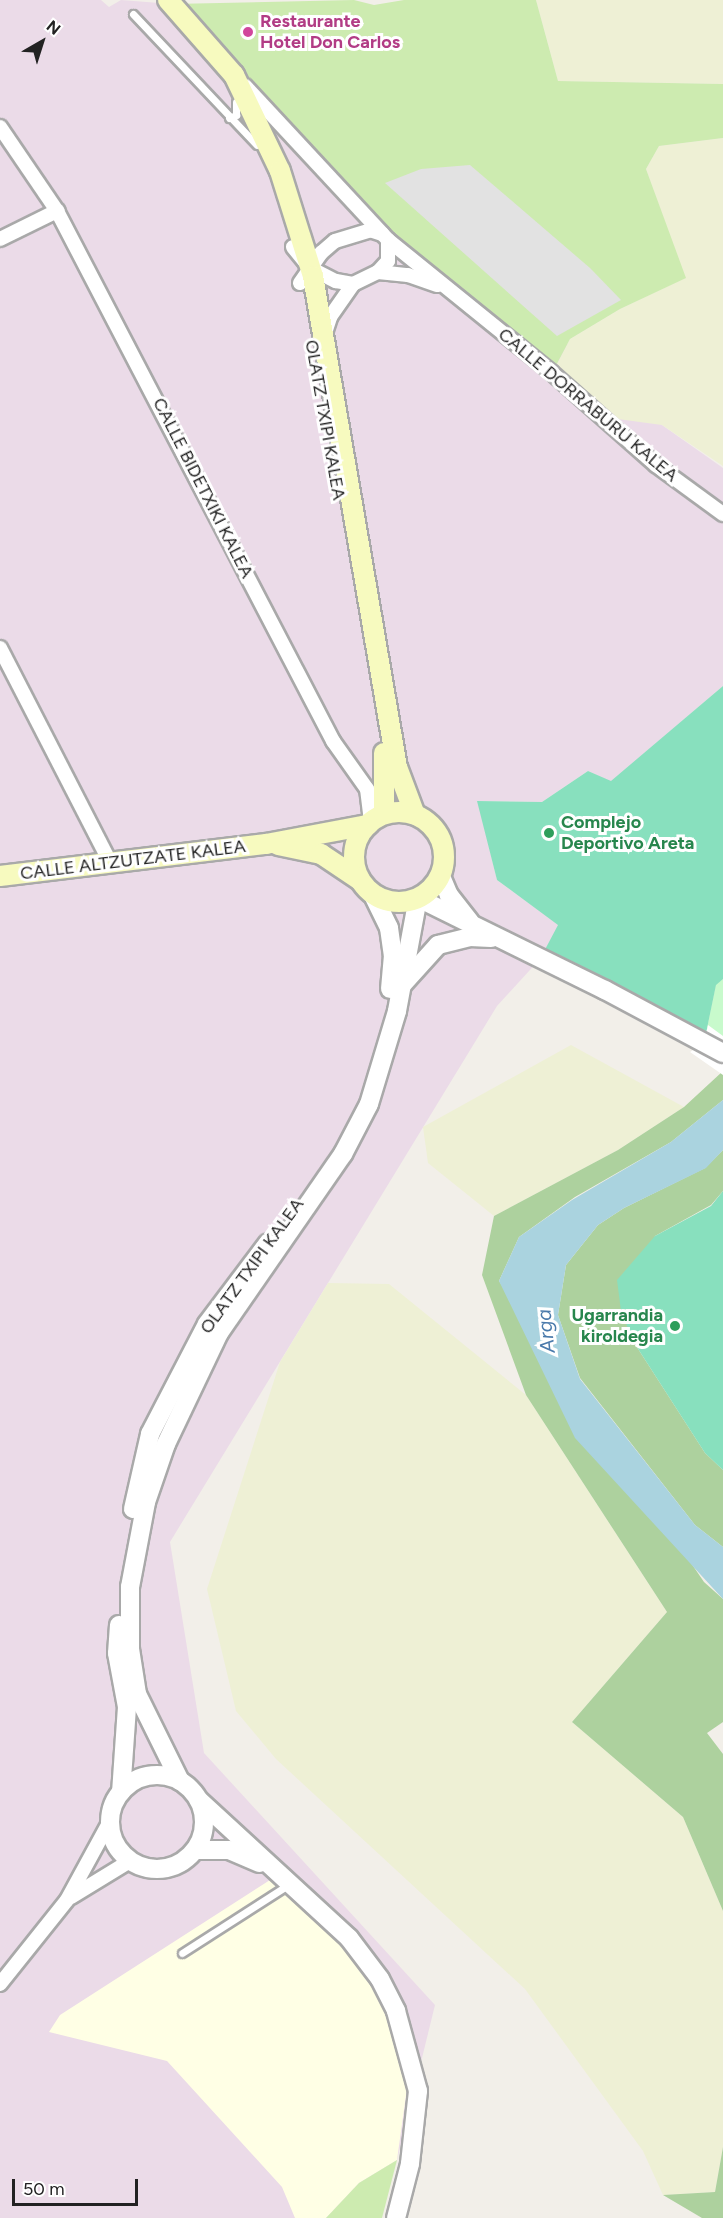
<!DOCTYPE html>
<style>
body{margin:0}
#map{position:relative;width:723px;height:2218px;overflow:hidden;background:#f2efe9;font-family:Figtree,sans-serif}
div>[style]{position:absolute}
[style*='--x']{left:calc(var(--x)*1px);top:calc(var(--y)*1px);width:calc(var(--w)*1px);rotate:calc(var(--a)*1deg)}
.industrial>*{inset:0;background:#ebdbe8}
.education>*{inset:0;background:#ffffe5}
.farmland>*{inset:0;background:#eef0d5}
.grass>*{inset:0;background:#cdebb0}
.forest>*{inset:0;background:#add19e}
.park>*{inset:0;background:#c8facc}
.pitch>*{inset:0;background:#88e0be}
.parking>*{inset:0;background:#e2e2e2}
.water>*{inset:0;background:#aad3df}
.pier>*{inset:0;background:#fff}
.roads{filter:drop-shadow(2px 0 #a9a9a9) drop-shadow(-2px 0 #a9a9a9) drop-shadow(0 2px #a9a9a9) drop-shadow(0 -2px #a9a9a9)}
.service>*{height:7px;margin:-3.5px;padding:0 3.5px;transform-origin:3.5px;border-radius:3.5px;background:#fff}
.minor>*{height:14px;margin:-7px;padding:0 7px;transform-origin:7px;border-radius:7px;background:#fff}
.tertiary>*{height:18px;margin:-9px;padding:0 9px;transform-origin:9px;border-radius:9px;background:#fff}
.tertiary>.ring{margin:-9px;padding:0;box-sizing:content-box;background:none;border:18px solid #fff;border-radius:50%}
.secondary>*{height:20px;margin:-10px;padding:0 10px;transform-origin:10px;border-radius:10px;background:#f7fabf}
.secondary>.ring{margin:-10px;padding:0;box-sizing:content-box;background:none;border:20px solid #f7fabf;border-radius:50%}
.dots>*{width:16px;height:16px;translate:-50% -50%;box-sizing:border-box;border:3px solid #fff;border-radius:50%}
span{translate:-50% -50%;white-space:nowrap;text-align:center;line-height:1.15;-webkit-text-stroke:6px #fff;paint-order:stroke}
.hotel-label{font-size:18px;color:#b23c85;font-weight:700}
.left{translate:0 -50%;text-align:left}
.street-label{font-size:18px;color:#222}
.leisure-label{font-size:18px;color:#27864d;font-weight:700}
.right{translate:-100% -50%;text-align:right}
.water-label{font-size:20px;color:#4a7aab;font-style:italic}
.north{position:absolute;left:12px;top:12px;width:60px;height:60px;-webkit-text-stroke:4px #fff;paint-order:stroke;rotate:39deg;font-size:16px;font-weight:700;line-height:24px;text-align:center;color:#222}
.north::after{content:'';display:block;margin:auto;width:21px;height:27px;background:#222;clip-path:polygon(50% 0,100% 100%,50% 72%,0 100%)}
.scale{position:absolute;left:12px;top:2179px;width:126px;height:27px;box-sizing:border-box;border:3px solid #222;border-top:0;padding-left:8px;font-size:18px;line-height:21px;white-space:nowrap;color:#222;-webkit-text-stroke:4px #fff;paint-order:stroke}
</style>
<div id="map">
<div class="industrial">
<i style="clip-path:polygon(0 0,101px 0,109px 7px,121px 0,172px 4px,662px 425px,723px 468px,723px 686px,611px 782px,588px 771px,542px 802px,478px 801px,497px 880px,559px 925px,540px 959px,497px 1006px,170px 1542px,204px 1753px,435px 2005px,397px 2160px,359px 2183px,326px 2218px,0 2218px)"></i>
</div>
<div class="education">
<i style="clip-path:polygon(270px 1880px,362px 1950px,392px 2006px,408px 2081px,397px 2160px,359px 2183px,326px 2218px,295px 2218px,282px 2187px,167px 2061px,49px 2032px,60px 2015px)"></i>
</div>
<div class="farmland">
<i style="clip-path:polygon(536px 0,723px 0,723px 84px,558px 81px)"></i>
<i style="clip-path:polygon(723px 138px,723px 466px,662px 425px,603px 417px,552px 373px,570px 339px,620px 309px,685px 278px,646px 169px,659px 146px)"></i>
<i style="clip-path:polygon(571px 1045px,684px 1107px,618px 1150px,494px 1216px,428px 1163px,423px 1127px)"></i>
<i style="clip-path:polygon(328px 1283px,389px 1284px,526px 1395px,667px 1612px,572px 1722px,683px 1817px,723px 1911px,723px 2147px,715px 2192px,663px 2195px,643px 2151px,525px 1989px,276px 1759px,236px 1711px,207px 1589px,280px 1362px)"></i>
</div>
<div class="grass">
<i style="clip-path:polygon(157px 0,172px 4px,354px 0,374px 5px,404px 0,536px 0,558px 81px,723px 84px,723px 138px,659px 146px,646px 169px,686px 278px,620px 309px,570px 339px,552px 373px,388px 240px,172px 4px)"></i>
<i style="clip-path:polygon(397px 2160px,382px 2218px,326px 2218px,359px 2183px)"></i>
</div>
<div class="forest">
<i style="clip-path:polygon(723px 1071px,723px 1100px,671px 1142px,575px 1197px,519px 1237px,499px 1281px,704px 1582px,723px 1599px,723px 1722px,707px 1733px,723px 1754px,723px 1911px,683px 1817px,572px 1722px,667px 1612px,526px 1395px,482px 1275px,494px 1216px,618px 1150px,684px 1107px)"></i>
<i style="clip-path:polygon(723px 1150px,723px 1191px,711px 1205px,655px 1236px,633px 1341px,705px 1453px,723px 1470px,723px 1547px,695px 1525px,580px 1378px,558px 1315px,566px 1265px,598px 1225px,624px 1208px,705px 1168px)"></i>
<i style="clip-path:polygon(723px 2147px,723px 2218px,702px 2218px,663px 2195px,715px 2192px)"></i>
</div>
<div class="park">
<i style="clip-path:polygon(723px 979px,723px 1053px,704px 1043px,716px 984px)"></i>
</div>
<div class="pitch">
<i style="clip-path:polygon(723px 686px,723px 979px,716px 985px,704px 1043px,540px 959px,558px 925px,497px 880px,477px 801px,542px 802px,588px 771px,611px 781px)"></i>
<i style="clip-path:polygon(723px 1191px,723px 1470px,705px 1453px,633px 1341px,621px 1311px,617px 1280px,655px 1236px,711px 1206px)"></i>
</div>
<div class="parking">
<i style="clip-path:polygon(470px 165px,590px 268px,621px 300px,557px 336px,385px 183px,421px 169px)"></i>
</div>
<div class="water">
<i style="clip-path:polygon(723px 1100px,723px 1150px,706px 1168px,624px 1208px,598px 1225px,566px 1265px,558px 1315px,580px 1379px,695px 1525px,723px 1547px,723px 1599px,575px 1438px,499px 1281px,519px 1237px,572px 1200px,671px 1142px)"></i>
</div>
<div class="pier">
<i style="clip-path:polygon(708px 1025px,723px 1036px,723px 1075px,690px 1052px,704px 1043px)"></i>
</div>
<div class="roads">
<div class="service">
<i style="--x:133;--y:14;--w:180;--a:46.6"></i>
<i style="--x:229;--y:118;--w:8;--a:-23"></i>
<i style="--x:236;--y:115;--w:13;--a:-90"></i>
<i style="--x:182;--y:1953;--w:126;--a:-32.7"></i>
</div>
<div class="minor">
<i style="--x:245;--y:86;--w:210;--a:47.1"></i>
<i style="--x:388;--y:240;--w:211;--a:39"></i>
<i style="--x:552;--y:373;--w:139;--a:41.5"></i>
<i style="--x:656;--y:465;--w:83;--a:36.2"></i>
<i style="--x:0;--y:127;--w:102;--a:55.8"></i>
<i style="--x:57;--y:211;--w:598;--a:62.49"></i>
<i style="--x:333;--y:741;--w:59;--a:54.7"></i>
<i style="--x:367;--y:789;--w:33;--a:83"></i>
<i style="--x:0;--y:239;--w:64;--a:-26.2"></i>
<i style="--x:293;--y:247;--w:27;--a:51"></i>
<i style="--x:310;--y:268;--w:29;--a:27"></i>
<i style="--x:336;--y:281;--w:17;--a:10"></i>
<i style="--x:378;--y:272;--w:15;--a:-48"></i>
<i style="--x:388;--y:261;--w:21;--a:-90"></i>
<i style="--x:300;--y:283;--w:37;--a:-55"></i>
<i style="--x:321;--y:253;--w:18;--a:-41"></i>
<i style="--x:335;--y:241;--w:37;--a:-17"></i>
<i style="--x:370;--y:230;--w:13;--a:18"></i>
<i style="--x:324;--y:336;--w:20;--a:-72"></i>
<i style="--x:330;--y:317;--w:40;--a:-55.1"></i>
<i style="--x:353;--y:284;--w:28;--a:-26"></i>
<i style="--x:378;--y:272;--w:30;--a:6"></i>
<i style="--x:408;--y:275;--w:31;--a:19"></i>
<i style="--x:0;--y:648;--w:243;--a:62.8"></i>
<i style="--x:71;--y:1897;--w:69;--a:-31.4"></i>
<i style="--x:0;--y:1984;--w:107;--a:-51.4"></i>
<i style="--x:67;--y:1900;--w:90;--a:-61.4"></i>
</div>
<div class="tertiary">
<i style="--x:440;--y:874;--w:23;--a:67"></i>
<i style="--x:449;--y:895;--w:34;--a:52"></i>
<i style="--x:372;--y:893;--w:39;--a:64"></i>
<i style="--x:389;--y:928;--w:27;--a:82"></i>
<i style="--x:393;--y:955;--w:34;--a:95"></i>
<i style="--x:402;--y:985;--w:54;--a:-48"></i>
<i style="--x:438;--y:945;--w:33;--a:-14"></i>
<i style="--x:470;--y:937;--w:21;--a:3"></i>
<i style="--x:133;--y:1509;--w:77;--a:-77.2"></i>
<i style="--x:150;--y:1434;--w:124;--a:-62.6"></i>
<i style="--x:207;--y:1324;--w:101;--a:-53"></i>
<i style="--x:119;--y:1625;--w:28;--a:94"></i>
<i style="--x:117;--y:1653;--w:55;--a:79.5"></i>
<i style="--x:127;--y:1707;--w:85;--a:94"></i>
<i class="ring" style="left:110px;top:1775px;width:76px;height:76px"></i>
<i style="--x:180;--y:1781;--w:97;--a:-116.3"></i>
<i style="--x:137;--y:1694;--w:46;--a:-98.8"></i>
<i style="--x:130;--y:1649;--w:62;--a:-90"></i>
<i style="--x:130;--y:1587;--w:86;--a:-79.3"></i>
<i style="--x:146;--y:1502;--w:61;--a:-71"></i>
<i style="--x:166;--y:1444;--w:123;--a:-64.5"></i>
<i style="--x:219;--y:1333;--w:218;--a:-55.3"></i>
<i style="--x:343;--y:1154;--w:56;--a:-62.5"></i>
<i style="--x:369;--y:1104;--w:97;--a:-73.2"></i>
<i style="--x:397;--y:1011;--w:115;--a:-79.5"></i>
<i style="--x:418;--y:898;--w:208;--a:26.2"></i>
<i style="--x:605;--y:990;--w:134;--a:28.1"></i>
<i style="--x:199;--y:1800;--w:204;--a:42.6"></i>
<i style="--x:349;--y:1938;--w:51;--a:52.9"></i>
<i style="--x:380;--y:1979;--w:36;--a:63"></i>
<i style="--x:396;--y:2011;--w:83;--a:74.6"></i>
<i style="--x:418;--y:2091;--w:73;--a:96.3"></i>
<i style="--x:410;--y:2164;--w:56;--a:104.5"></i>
<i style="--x:195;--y:1850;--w:34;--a:0"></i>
<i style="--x:229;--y:1850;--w:33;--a:23"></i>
</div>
<div class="secondary">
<i style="--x:168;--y:0;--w:100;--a:48.7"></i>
<i style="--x:234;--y:75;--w:106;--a:64.4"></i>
<i style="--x:280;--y:171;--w:110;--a:72.6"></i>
<i style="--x:313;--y:276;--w:498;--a:80.3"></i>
<i style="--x:397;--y:767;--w:51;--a:69.4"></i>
<i style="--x:384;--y:753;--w:61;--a:90"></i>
<i class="ring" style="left:354px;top:812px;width:70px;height:70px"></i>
<i style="--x:278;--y:845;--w:44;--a:11.8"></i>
<i style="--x:321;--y:854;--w:47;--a:33.7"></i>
<i style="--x:0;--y:876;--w:268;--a:-6.9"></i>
<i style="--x:266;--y:844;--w:104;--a:-10.6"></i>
</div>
</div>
<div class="dots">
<i style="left:248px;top:32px;background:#d1479c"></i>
<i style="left:549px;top:833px;background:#2e9e5b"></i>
<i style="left:675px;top:1326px;background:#2e9e5b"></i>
</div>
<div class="hotel-label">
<span class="left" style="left:260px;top:32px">Restaurante<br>Hotel Don Carlos</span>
</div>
<div class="street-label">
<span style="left:588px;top:405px;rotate:40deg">CALLE DORRABURU KALEA</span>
<span style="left:325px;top:420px;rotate:80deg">OLATZ TXIPI KALEA</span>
<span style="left:203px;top:488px;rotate:63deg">CALLE BIDETXIKI KALEA</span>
<span style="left:133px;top:860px;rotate:-7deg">CALLE ALTZUTZATE KALEA</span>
<span style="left:252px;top:1266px;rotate:-54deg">OLATZ TXIPI KALEA</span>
</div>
<div class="leisure-label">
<span class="left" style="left:561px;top:833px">Complejo<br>Deportivo Areta</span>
<span class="right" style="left:663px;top:1326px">Ugarrandia<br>kiroldegia</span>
</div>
<div class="water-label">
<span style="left:546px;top:1331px;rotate:-96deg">Arga</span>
</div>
<div class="north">N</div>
<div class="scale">50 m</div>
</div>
